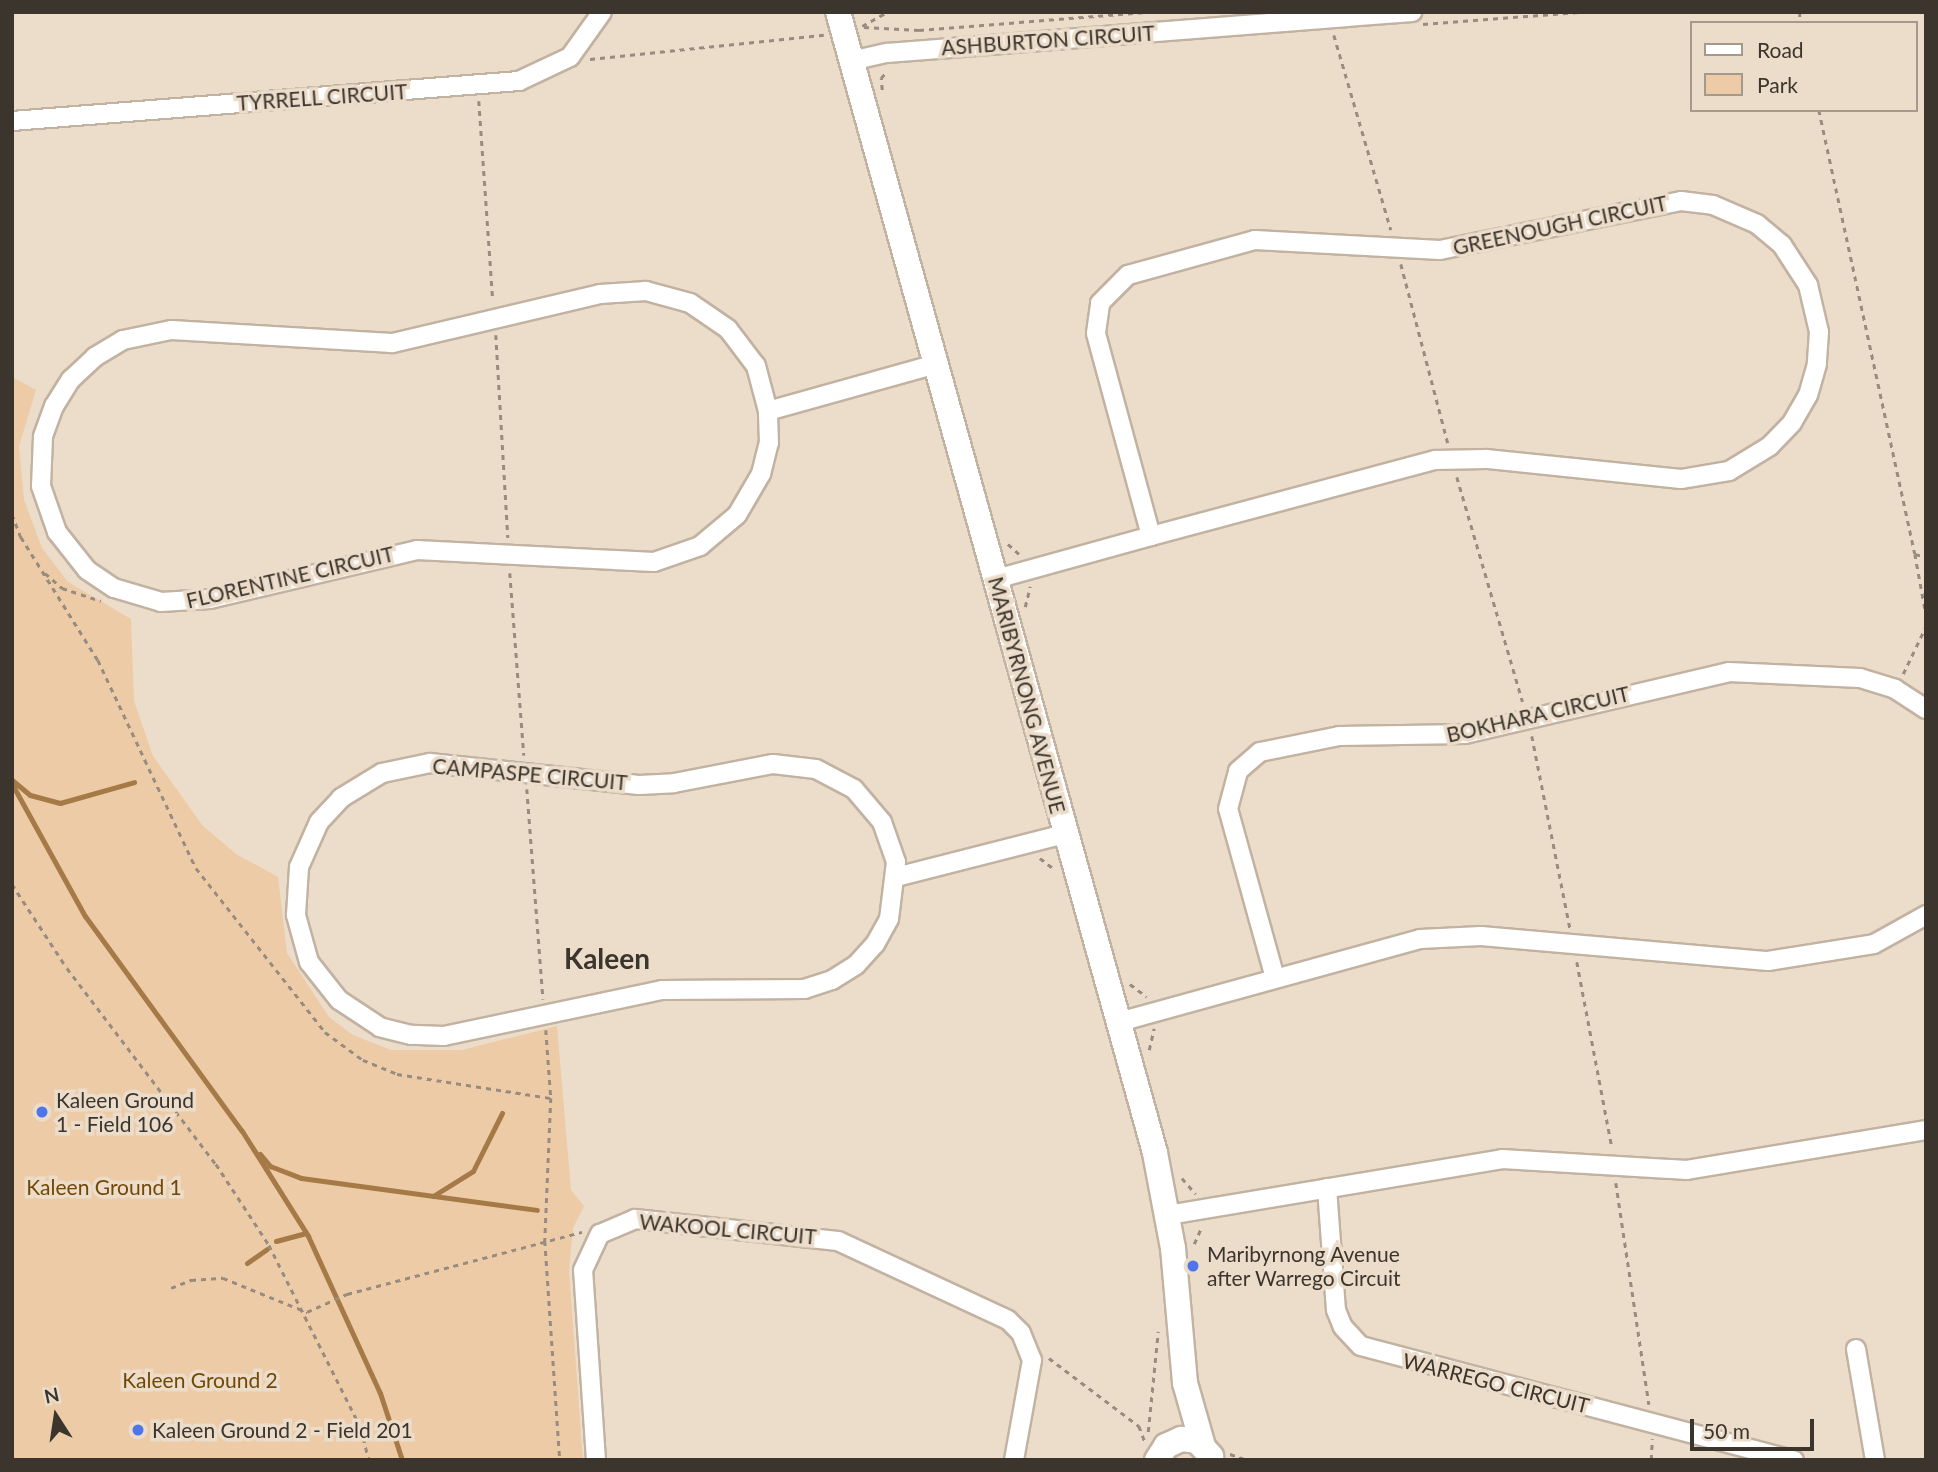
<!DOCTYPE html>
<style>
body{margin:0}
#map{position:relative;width:1938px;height:1472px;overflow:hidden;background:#ecdcca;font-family:Lato,sans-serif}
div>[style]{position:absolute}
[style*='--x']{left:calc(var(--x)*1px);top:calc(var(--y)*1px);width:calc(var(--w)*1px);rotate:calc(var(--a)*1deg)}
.green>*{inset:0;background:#edcba6}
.stream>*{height:5px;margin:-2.5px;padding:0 2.5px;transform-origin:2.5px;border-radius:2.5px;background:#a57a47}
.path>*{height:2.5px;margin-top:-1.25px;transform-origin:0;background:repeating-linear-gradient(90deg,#978c7f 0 5px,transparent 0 10px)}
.roads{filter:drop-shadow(2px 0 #c2b2a1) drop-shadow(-2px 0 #c2b2a1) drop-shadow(0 2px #c2b2a1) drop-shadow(0 -2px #c2b2a1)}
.street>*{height:18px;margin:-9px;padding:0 9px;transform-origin:9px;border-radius:9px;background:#fff}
.secondary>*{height:24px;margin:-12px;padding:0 12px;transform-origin:12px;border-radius:12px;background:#fff}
.dots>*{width:19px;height:19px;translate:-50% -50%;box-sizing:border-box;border:4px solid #ecdcca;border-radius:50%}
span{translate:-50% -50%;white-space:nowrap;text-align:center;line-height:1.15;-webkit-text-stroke:7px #ecdcca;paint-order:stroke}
.street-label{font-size:21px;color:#3b352e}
.poi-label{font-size:21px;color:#3b352e}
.left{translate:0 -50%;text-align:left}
.park-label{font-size:21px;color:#734804}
.district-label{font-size:28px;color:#3b352e;font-weight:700}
.frame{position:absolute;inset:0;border:14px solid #3b352e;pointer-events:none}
.legend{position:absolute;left:1690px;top:21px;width:228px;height:91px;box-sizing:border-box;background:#ecdcca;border:2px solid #a5998c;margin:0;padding:9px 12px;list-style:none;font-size:21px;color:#3b352e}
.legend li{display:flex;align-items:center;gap:14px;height:35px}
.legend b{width:35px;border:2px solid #a5998c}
.north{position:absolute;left:21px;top:1381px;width:70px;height:70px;-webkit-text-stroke:5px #ecdcca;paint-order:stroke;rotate:348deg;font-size:19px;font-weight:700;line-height:28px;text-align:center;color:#3b352e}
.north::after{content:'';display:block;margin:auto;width:24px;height:32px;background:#3b352e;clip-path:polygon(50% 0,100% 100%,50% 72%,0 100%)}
.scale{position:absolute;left:1690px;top:1419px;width:124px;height:32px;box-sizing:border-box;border:4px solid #3b352e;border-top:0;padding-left:9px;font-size:21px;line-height:24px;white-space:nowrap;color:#3b352e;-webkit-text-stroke:5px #ecdcca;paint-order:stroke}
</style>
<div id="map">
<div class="green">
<i style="clip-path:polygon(12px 377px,36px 390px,19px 446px,24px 500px,42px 548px,68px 582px,131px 619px,134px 701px,153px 756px,202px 825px,236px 854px,278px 877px,287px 953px,329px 1017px,353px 1035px,391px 1050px,462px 1050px,557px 1026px,571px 1190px,584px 1206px,573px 1228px,569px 1271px,583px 1460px,12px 1460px)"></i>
</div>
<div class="stream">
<i style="--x:12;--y:780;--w:23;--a:40"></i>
<i style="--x:30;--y:795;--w:31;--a:15"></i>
<i style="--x:60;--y:803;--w:77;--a:-15.8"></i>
<i style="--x:12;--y:784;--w:151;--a:61.1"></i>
<i style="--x:85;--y:916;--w:266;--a:53.9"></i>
<i style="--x:242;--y:1131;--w:124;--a:57.8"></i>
<i style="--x:308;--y:1236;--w:173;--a:65.4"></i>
<i style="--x:380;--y:1393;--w:71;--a:71.8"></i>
<i style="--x:260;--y:1154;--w:16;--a:50"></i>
<i style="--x:270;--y:1166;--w:33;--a:21"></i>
<i style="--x:301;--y:1178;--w:238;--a:7.7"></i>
<i style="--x:433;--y:1196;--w:47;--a:-32"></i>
<i style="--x:473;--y:1171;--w:65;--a:-63.4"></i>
<i style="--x:276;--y:1241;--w:31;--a:-15"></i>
<i style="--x:247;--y:1263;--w:24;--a:-35"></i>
</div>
<div class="path">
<i style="--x:1800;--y:12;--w:11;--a:90"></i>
<i style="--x:1423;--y:24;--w:157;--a:-4.4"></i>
<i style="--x:862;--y:26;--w:29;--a:-29"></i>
<i style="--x:864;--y:27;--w:55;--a:3.1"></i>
<i style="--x:919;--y:30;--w:228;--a:-4.5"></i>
<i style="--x:1334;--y:35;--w:203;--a:73.7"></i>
<i style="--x:590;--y:59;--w:235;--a:-5.9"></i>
<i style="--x:882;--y:90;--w:12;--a:-95"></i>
<i style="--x:881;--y:78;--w:9;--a:-49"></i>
<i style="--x:479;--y:101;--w:200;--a:86"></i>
<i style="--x:1819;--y:110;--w:454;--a:77.8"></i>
<i style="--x:1915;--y:554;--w:11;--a:15"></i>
<i style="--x:1401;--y:264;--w:185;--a:75.3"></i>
<i style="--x:496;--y:335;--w:203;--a:86.6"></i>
<i style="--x:1457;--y:477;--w:234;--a:73.7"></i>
<i style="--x:12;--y:514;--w:25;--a:69"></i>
<i style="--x:21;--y:537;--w:145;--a:58"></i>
<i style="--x:98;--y:660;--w:230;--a:64.8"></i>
<i style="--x:196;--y:868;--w:209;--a:51.8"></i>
<i style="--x:325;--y:1032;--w:47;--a:36.4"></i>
<i style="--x:363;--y:1060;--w:37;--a:22"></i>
<i style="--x:397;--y:1074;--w:156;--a:8.9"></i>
<i style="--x:1008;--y:544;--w:15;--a:42"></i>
<i style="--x:1915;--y:554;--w:61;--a:79.6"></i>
<i style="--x:45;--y:573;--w:23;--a:41"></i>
<i style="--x:62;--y:588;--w:41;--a:18.4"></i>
<i style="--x:510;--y:573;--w:183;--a:85.6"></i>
<i style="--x:1025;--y:607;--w:21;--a:-76"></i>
<i style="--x:1903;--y:674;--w:53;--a:-64.4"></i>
<i style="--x:1532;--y:736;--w:196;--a:78.8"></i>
<i style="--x:527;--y:789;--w:211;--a:85.6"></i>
<i style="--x:1040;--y:858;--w:16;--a:38"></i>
<i style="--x:12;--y:884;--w:100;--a:56.8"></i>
<i style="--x:67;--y:968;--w:246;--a:52.8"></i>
<i style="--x:216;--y:1164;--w:97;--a:56.8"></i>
<i style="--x:269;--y:1245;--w:205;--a:63.3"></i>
<i style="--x:361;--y:1428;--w:33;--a:76"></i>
<i style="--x:1577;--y:962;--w:189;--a:79.3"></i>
<i style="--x:1130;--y:984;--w:21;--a:37"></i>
<i style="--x:546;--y:1030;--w:68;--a:85.8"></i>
<i style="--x:551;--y:1098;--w:143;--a:92.4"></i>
<i style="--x:545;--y:1241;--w:220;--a:86.1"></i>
<i style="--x:1149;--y:1050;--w:22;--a:-77"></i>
<i style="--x:1182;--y:1178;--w:21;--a:49"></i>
<i style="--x:1616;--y:1183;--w:224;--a:81.5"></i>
<i style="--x:1194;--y:1244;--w:17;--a:-66"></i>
<i style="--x:171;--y:1288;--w:22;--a:-22"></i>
<i style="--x:191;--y:1280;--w:32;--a:-4"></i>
<i style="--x:223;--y:1278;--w:91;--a:22"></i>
<i style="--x:307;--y:1312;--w:44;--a:-24.2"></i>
<i style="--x:347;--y:1294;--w:243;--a:-14.8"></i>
<i style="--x:1049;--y:1358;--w:113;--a:37.1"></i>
<i style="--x:1139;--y:1426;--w:17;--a:69"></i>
<i style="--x:1148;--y:1432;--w:101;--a:-84.3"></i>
<i style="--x:1230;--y:1454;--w:18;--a:19"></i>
<i style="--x:1651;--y:1460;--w:21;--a:-87"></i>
</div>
<div class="roads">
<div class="street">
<i style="--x:851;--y:61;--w:37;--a:-13"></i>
<i style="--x:887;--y:53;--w:527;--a:-4.47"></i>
<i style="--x:12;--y:121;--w:509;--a:-4.51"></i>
<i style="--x:519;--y:81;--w:56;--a:-25.2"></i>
<i style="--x:570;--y:57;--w:55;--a:-54.6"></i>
<i style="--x:768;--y:411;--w:47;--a:-104.9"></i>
<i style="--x:756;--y:366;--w:46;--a:-127.1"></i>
<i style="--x:728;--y:329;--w:46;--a:-145.6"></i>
<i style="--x:690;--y:303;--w:46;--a:-164.7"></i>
<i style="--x:646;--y:291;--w:46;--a:176.3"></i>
<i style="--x:600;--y:294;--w:214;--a:166.7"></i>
<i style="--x:392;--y:343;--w:221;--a:-176.6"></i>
<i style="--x:171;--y:330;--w:49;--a:168.2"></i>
<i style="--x:123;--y:340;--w:33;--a:149"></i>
<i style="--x:95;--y:357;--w:33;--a:137"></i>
<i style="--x:71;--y:379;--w:32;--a:122"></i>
<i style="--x:54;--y:406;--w:33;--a:110"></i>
<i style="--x:43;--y:437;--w:49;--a:92.3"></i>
<i style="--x:41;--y:486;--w:49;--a:70.8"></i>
<i style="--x:57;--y:532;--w:48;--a:51.7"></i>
<i style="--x:87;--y:570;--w:32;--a:34"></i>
<i style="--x:114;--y:588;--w:49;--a:16.6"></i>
<i style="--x:161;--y:602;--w:49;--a:-3.5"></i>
<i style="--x:210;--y:599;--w:213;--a:-13.3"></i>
<i style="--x:417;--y:550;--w:237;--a:2.9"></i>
<i style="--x:654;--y:562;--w:49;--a:-19.2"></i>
<i style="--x:700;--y:546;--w:48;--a:-40"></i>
<i style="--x:737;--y:515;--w:48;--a:-59.7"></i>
<i style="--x:761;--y:474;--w:32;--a:-76"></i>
<i style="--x:769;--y:443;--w:32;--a:-92"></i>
<i style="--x:768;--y:411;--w:174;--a:-15.6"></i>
<i style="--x:996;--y:579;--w:161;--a:-15.5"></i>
<i style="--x:1151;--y:536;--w:210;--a:-105.2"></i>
<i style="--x:1096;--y:333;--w:30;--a:-82"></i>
<i style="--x:1100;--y:303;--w:40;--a:-45"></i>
<i style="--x:1128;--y:275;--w:132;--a:-15.4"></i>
<i style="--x:1255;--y:240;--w:185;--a:3.1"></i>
<i style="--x:1440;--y:250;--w:246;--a:-11.5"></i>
<i style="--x:1681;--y:201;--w:32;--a:7"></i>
<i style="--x:1713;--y:205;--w:48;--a:23.4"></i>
<i style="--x:1757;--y:224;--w:33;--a:40"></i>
<i style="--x:1782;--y:245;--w:48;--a:57"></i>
<i style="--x:1808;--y:285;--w:48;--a:76.8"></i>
<i style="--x:1819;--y:332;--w:32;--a:94"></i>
<i style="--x:1817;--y:364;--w:32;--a:106"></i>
<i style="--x:1808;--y:395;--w:32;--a:120"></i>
<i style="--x:1792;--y:423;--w:32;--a:134"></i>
<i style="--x:1770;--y:446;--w:48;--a:148.6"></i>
<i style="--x:1729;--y:471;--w:49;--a:170.5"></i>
<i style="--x:1681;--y:479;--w:196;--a:-174.1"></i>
<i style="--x:1486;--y:459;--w:51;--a:178.9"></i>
<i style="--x:1435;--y:460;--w:294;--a:165"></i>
<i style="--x:430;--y:763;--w:210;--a:6"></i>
<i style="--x:639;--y:785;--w:35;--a:-3"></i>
<i style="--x:674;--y:783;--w:101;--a:-10.9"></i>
<i style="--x:773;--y:764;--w:43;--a:6.6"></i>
<i style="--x:816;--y:769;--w:43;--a:27.8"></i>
<i style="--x:854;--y:789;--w:43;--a:49.7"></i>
<i style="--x:882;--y:822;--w:42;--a:70.7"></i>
<i style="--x:896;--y:862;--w:57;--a:97"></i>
<i style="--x:889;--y:919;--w:29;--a:119"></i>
<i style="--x:875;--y:944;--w:28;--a:132"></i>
<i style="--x:856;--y:965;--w:28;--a:148"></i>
<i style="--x:832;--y:980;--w:28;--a:162"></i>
<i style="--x:805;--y:989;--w:143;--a:179.6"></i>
<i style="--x:662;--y:990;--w:223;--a:168.1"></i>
<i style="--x:444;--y:1036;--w:33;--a:-178"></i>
<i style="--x:411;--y:1035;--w:32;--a:-166"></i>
<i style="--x:380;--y:1027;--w:49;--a:-146.6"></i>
<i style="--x:339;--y:1000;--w:48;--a:-128.3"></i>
<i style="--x:309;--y:962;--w:49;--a:-105.5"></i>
<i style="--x:296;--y:915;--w:48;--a:-86.4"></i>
<i style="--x:299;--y:867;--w:49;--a:-66"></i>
<i style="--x:319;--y:822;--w:33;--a:-47"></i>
<i style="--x:341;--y:798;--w:48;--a:-31.4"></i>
<i style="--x:382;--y:773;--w:49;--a:-11.8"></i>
<i style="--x:896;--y:877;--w:174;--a:-14.3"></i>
<i style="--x:1275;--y:978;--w:175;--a:-105.5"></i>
<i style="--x:1228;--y:809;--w:39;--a:-75"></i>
<i style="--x:1238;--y:771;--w:29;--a:-41"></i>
<i style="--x:1260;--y:752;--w:81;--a:-11.4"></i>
<i style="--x:1339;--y:736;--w:126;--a:-0.9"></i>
<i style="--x:1465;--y:734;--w:271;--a:-13.2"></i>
<i style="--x:1729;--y:672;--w:131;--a:2.6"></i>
<i style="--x:1860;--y:678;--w:37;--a:17"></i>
<i style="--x:1895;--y:689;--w:37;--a:33"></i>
<i style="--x:1119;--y:1022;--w:312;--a:-15.4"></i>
<i style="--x:1420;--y:939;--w:61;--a:-2.8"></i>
<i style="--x:1481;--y:936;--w:288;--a:5"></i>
<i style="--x:1768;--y:961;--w:107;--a:-9.1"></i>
<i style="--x:1874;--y:944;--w:60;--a:-29.1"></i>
<i style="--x:1327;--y:1188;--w:122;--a:85.8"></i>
<i style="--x:1336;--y:1310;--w:18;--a:68"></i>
<i style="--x:1343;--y:1327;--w:26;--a:47"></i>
<i style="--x:1361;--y:1346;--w:448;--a:14.8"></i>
<i style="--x:1168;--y:1215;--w:339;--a:-9.5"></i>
<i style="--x:1502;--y:1159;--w:185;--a:3.4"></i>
<i style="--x:1687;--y:1170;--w:242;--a:-9.5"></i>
<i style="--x:1856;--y:1349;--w:113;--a:80.3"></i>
<i style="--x:596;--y:1460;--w:190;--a:-93.9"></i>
<i style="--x:583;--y:1270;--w:40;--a:-65"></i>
<i style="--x:600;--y:1234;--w:38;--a:-23"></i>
<i style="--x:635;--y:1219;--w:204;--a:6.2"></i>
<i style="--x:838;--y:1241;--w:187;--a:24.9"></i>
<i style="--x:1008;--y:1320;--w:18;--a:45"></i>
<i style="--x:1021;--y:1333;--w:29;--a:68"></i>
<i style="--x:1032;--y:1360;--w:102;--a:100.2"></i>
</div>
<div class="secondary">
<i style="--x:838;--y:12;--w:1184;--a:74.47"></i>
<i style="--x:1155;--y:1153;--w:97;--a:79.3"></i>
<i style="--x:1173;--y:1248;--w:136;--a:84.9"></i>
<i style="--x:1185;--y:1383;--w:66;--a:74.1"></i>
<i style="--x:1157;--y:1460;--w:17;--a:-57"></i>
<i style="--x:1166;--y:1446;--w:17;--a:-25"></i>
<i style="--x:1181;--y:1439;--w:16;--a:7"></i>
<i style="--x:1197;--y:1441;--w:21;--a:47"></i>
</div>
</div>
<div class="dots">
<i style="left:42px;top:1112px;background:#4e76ea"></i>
<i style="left:1193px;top:1266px;background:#4e76ea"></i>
<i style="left:138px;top:1430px;background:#4e76ea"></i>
</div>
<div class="street-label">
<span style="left:1048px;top:40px;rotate:-4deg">ASHBURTON CIRCUIT</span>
<span style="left:322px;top:97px;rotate:-4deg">TYRRELL CIRCUIT</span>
<span style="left:1560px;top:225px;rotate:-12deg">GREENOUGH CIRCUIT</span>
<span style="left:290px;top:577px;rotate:-13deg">FLORENTINE CIRCUIT</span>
<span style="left:1027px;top:695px;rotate:75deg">MARIBYRNONG AVENUE</span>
<span style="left:1538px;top:714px;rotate:-13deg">BOKHARA CIRCUIT</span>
<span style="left:530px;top:774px;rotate:5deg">CAMPASPE CIRCUIT</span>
<span style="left:728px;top:1229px;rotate:5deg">WAKOOL CIRCUIT</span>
<span style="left:1496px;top:1383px;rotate:14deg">WARREGO CIRCUIT</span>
</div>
<div class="poi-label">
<span class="left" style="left:56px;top:1112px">Kaleen Ground<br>1 - Field 106</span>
<span class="left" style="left:1207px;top:1266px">Maribyrnong Avenue<br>after Warrego Circuit</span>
<span class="left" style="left:152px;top:1430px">Kaleen Ground 2 - Field 201</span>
</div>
<div class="park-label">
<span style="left:104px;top:1187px">Kaleen Ground 1</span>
<span style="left:200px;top:1380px">Kaleen Ground 2</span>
</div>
<div class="district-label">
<span style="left:607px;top:958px">Kaleen</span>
</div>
<div class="frame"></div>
<ul class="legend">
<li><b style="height:9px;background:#fff"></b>Road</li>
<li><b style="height:19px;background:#edcba6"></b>Park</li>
</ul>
<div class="north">N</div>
<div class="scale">50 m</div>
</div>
